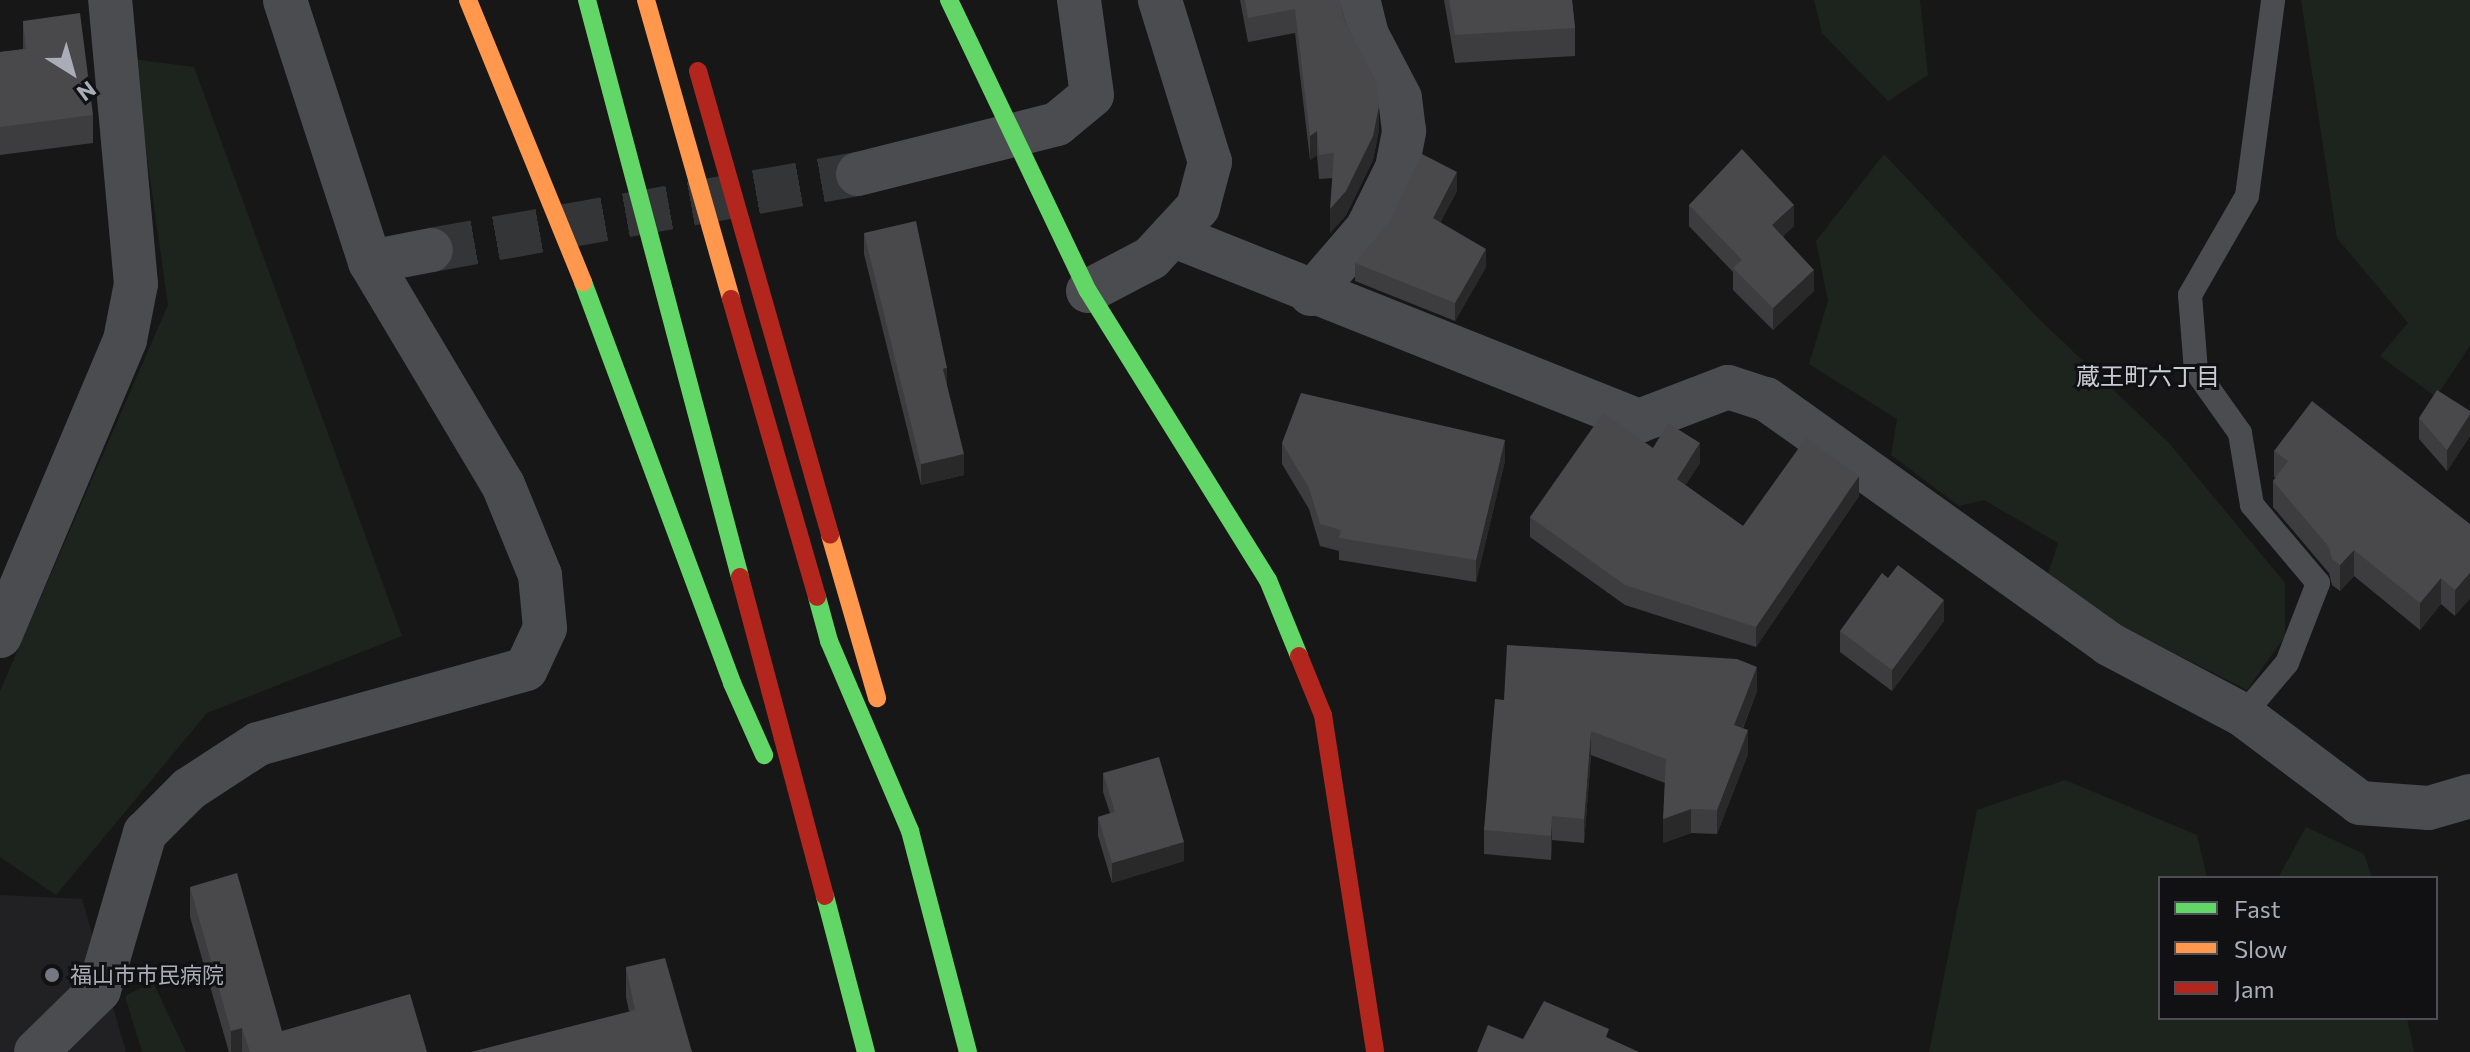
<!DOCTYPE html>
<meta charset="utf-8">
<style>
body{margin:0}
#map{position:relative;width:2470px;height:1052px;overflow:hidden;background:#171717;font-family:Commissioner,"Noto Sans JP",sans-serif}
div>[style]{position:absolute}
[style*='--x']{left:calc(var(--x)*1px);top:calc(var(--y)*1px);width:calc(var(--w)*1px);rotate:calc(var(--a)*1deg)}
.built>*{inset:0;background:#212123}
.green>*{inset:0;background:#1d241e}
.street-tunnel>*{height:44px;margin-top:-22px;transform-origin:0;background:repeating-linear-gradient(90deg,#343537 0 44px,transparent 0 66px)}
.lane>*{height:24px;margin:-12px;padding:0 12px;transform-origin:12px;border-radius:12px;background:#4b4c50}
.street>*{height:44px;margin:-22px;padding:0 22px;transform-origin:22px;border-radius:22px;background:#4b4c50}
.fast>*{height:18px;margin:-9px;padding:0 9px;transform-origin:9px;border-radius:9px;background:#63d668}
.slow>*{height:18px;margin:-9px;padding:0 9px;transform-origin:9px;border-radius:9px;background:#ff974d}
.jam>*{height:18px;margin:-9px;padding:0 9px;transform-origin:9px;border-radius:9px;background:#b3261e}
.wall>*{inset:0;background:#3d3d3f}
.shaded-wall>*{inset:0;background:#29292a}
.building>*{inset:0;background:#49494c}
.dots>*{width:22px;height:22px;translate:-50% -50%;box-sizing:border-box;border:4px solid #111113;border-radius:50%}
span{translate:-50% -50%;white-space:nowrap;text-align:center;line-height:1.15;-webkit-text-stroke:6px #111113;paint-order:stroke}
.poi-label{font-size:22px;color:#a8adb8}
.left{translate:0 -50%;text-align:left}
.neighbourhood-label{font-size:24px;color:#c9ccd4}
.legend{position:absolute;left:2158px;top:876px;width:280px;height:144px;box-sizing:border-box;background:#111113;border:2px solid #4d4f55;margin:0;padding:10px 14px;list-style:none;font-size:24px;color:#a8adb8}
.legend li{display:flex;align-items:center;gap:16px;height:40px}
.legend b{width:40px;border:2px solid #4d4f55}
.north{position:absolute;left:32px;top:32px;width:80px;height:80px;-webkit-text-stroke:6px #111113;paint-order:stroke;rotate:143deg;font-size:22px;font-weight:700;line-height:32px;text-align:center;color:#a8adb8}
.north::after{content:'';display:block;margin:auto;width:28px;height:36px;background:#a8adb8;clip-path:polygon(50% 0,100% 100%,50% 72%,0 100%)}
</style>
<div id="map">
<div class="built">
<i style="clip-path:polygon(0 895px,82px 899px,126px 1052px,0 1052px)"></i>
</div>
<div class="green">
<i style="clip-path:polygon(1814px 0,1920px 0,1928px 75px,1888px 101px,1822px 33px)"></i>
<i style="clip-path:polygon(2301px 0,2470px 0,2470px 346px,2436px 397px,2380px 356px,2408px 323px,2337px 238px)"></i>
<i style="clip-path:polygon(133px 59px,194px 67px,402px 636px,207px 713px,56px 895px,0 857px,0 691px,168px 305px)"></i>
<i style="clip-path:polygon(1884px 154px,2037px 317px,2169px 443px,2285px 583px,2285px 636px,2247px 690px,2119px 625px,2047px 577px,2058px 543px,1984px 500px,1959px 506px,1891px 455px,1897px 419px,1809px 364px,1828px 301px,1816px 241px)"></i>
<i style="clip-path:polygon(2065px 780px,2197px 835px,2207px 878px,2160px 878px,2160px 1018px,2407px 1018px,2414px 1052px,1929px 1052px,1977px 810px)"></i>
<i style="clip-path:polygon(2306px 827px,2364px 854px,2372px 878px,2278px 878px)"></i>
<i style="clip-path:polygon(153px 982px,186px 1052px,142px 1052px,125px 996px)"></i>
</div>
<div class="street-tunnel">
<i style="--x:431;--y:250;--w:434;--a:-10.1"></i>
</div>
<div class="lane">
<i style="--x:2243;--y:715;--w:68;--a:-49.8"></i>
<i style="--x:2287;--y:663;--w:86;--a:-68.8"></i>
<i style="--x:2318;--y:583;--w:102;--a:-130.2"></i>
<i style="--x:2252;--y:505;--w:73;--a:-99.5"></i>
<i style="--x:2240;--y:433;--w:76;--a:-125.4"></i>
<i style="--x:2196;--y:371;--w:76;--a:-94.5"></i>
<i style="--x:2190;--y:295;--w:114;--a:-60.1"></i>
<i style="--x:2247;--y:196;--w:198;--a:-82.4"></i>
</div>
<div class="street">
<i style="--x:858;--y:174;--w:205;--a:-14.1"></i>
<i style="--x:1057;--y:124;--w:45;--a:-39.6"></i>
<i style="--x:1092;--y:95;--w:96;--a:-97.8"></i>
<i style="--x:1172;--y:235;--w:503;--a:21.72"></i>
<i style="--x:1639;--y:421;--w:95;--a:-20.9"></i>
<i style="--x:1728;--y:387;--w:40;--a:18"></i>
<i style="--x:1766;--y:399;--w:422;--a:35.5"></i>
<i style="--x:2109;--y:644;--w:152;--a:27.9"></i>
<i style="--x:2243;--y:715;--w:146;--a:36.9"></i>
<i style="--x:2360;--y:803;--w:69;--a:4.1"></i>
<i style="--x:2429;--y:808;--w:43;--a:-16.3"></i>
<i style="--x:370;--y:262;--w:62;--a:-11.1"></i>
<i style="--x:1088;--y:291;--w:71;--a:-27.6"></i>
<i style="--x:1151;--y:258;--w:69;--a:-47.3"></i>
<i style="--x:1198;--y:207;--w:47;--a:-75.1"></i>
<i style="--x:1210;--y:162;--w:170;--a:-107.2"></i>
<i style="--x:1311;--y:294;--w:86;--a:-49.3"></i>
<i style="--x:1367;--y:229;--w:68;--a:-63.8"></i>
<i style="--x:1397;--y:168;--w:38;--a:-79"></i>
<i style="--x:1404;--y:131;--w:33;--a:-97"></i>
<i style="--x:1400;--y:98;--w:71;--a:-117.6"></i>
<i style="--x:1367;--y:35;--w:36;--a:-104"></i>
<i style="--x:0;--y:636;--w:321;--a:-67.1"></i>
<i style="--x:125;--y:340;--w:57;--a:-78.9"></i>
<i style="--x:136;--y:284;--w:285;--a:-95.2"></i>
<i style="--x:36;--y:1052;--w:88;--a:-44.5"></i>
<i style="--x:99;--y:990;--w:164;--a:-73.7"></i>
<i style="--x:145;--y:833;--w:62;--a:-45"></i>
<i style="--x:189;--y:789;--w:82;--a:-33.1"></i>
<i style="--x:258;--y:744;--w:278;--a:-15.6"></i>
<i style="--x:526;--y:669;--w:45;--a:-65.1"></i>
<i style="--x:545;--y:628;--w:53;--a:-95.4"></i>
<i style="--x:540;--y:575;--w:97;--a:-112.3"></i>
<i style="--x:503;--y:485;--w:260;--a:-120.8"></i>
<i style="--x:370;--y:262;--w:275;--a:-108"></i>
</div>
<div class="fast">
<i style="--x:587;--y:0;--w:597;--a:75.15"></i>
<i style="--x:949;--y:0;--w:322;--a:64.5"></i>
<i style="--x:1088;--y:291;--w:340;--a:58.1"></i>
<i style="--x:1268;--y:580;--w:82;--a:67.8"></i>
<i style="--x:583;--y:282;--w:428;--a:69.6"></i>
<i style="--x:732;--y:683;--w:79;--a:66"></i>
<i style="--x:817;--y:597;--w:46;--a:74.7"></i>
<i style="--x:829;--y:641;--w:207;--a:66.9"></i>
<i style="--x:910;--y:831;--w:228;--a:75.3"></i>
<i style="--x:825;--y:896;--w:161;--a:75.3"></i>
</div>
<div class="slow">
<i style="--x:468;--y:0;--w:305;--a:67.8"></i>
<i style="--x:646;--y:0;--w:311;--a:74.1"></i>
<i style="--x:830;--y:535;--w:170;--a:73.9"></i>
</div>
<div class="jam">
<i style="--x:698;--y:71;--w:482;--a:74.1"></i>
<i style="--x:731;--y:299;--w:310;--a:73.9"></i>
<i style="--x:740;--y:577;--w:330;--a:75.1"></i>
<i style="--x:1299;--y:656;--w:64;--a:67.9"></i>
<i style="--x:1323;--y:715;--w:341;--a:81.2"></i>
</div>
<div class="wall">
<i style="clip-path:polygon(1240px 0,1339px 0,1379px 130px,1373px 160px,1346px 215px,1330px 233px,1333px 178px,1319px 179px,1317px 155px,1310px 160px,1295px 33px,1248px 42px)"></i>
<i style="clip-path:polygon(1444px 0,1572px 0,1575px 28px,1575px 56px,1455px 63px)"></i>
<i style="clip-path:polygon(23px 21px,93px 115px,93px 143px,0 155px,0 52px,23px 49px)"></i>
<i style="clip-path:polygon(1457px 191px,1440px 222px,1486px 267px,1455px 321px,1355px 281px,1355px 263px)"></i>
<i style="clip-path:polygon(1689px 205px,1794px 226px,1783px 236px,1814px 291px,1773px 330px,1733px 290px,1733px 272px,1689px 226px)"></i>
<i style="clip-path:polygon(864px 233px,964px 475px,921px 485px,864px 254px)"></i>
<i style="clip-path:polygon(2470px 411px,2470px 436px,2447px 471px,2419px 439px,2419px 418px)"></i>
<i style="clip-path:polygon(1282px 443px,1505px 461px,1476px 582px,1339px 560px,1339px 551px,1320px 546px,1309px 509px,1282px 464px)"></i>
<i style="clip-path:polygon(1653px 448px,1700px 463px,1685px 485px,1743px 526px,1859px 496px,1756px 647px,1625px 605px,1530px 537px,1530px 517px)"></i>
<i style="clip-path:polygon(2274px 451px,2470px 524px,2455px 616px,2441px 604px,2420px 630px,2354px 576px,2340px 591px,2332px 585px,2329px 573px,2273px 507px,2273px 481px,2276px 478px,2274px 477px)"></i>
<i style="clip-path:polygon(1944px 621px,1892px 691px,1840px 652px,1840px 631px)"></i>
<i style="clip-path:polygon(1757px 691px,1743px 728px,1748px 754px,1717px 834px,1691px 833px,1663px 843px,1665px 783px,1591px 755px,1584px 843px,1552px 840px,1551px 860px,1484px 854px,1484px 830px,1504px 700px)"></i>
<i style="clip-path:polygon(1103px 773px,1184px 861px,1112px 883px,1098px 836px,1098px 817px,1110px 813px,1103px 792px)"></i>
<i style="clip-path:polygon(190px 887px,282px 1031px,427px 1052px,229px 1052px,190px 917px)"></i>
<i style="clip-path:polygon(626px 967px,692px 1052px,629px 1011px,626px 997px)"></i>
</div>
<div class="shaded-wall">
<i style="clip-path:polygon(1379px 106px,1379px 130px,1373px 160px,1346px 215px,1330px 233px,1330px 209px)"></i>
<i style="clip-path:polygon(1317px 131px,1317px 155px,1310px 160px,1310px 136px)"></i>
<i style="clip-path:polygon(1457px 172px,1457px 191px,1433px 237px,1433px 218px)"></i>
<i style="clip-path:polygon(1794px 205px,1794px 226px,1772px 246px,1772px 225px)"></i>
<i style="clip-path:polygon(1486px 249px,1486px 267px,1455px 321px,1455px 303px)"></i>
<i style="clip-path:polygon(1814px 270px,1814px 291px,1773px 330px,1773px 308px)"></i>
<i style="clip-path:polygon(947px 368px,947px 389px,943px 369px)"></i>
<i style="clip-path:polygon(2470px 414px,2470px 436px,2447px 471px,2447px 450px)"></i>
<i style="clip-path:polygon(1505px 440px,1505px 461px,1476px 582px,1476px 560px)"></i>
<i style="clip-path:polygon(1700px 443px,1700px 463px,1677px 499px,1677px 479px)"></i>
<i style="clip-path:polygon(964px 454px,964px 475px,921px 485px,921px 464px)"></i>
<i style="clip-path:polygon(1859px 476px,1859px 496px,1756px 647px,1756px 627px)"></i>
<i style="clip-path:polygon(2354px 550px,2354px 576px,2340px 591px,2340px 565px)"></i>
<i style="clip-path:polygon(2470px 573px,2470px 599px,2455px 616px,2455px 590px)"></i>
<i style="clip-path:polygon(2441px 578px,2441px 604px,2420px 630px,2420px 603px)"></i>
<i style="clip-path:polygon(1944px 600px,1944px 621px,1892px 691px,1892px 670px)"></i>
<i style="clip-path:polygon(1757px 667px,1757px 691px,1734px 749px,1734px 725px)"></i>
<i style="clip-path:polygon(1748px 730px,1748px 754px,1717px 834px,1717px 810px)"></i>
<i style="clip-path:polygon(1591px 731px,1591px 755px,1584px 843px,1584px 819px)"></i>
<i style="clip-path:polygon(1691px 809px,1691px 833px,1663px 843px,1663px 819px)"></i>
<i style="clip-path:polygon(1552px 816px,1552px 840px,1551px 860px,1551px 836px)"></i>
<i style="clip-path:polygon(1184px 842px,1184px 861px,1112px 883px,1112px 863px)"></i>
<i style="clip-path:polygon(242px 1028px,242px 1052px,231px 1052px,231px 1031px)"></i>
</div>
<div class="building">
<i style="clip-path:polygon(1245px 0,1339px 0,1345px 22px,1376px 81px,1379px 106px,1373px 136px,1346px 191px,1330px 209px,1334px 153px,1319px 155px,1317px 131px,1310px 136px,1295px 9px,1248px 18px)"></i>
<i style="clip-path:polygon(1449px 0,1572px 0,1575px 28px,1455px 35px)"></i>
<i style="clip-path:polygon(80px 13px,93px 115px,0 127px,0 52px,26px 49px,23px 21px)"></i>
<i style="clip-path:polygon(1742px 149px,1794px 205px,1772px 225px,1814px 270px,1773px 308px,1733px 268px,1742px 260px,1689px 205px)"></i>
<i style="clip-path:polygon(1422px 154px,1457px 172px,1433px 218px,1486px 249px,1455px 303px,1355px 263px,1389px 222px)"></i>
<i style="clip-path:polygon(916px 221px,947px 368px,943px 369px,964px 454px,921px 464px,864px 233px)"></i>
<i style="clip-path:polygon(2437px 390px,2470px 411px,2470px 414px,2447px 450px,2419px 418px)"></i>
<i style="clip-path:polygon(1301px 393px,1505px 440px,1476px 560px,1339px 538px,1341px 530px,1320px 524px,1309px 488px,1282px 443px)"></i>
<i style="clip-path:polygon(2312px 401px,2470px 524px,2470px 573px,2455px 590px,2441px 578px,2420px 603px,2354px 550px,2340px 565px,2332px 559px,2329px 547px,2273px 481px,2288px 461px,2274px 451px)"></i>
<i style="clip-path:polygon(1603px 413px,1653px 448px,1668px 423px,1700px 443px,1677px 479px,1743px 526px,1806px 438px,1859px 476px,1756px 627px,1625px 585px,1530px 517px)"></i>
<i style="clip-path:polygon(1898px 565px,1944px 600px,1892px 670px,1840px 631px,1882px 573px,1888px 578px)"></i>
<i style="clip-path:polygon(1507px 645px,1737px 659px,1757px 667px,1734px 725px,1748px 730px,1717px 810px,1691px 809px,1663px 819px,1666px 759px,1591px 731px,1584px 819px,1552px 816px,1551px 836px,1484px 830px,1495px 699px,1504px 700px)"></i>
<i style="clip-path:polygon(1159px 757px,1184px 842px,1112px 863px,1098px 817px,1115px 812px,1103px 773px)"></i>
<i style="clip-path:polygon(237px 873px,282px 1031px,410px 994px,427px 1052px,250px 1052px,242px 1028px,231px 1031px,190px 887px)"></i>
<i style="clip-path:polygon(665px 958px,692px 1052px,471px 1052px,635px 1010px,626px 967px)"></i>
<i style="clip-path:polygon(1544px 1001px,1609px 1029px,1606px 1037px,1639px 1052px,1477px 1052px,1488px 1025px,1523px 1039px)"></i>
</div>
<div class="dots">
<i style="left:52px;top:975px;background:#757880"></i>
</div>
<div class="poi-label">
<span class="left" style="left:70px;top:975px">福山市市民病院</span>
</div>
<div class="neighbourhood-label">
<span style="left:2148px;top:376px">蔵王町六丁目</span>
</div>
<ul class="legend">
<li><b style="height:10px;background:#63d668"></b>Fast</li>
<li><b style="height:10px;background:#ff974d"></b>Slow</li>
<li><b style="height:10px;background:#b3261e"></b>Jam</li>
</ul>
<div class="north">N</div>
</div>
